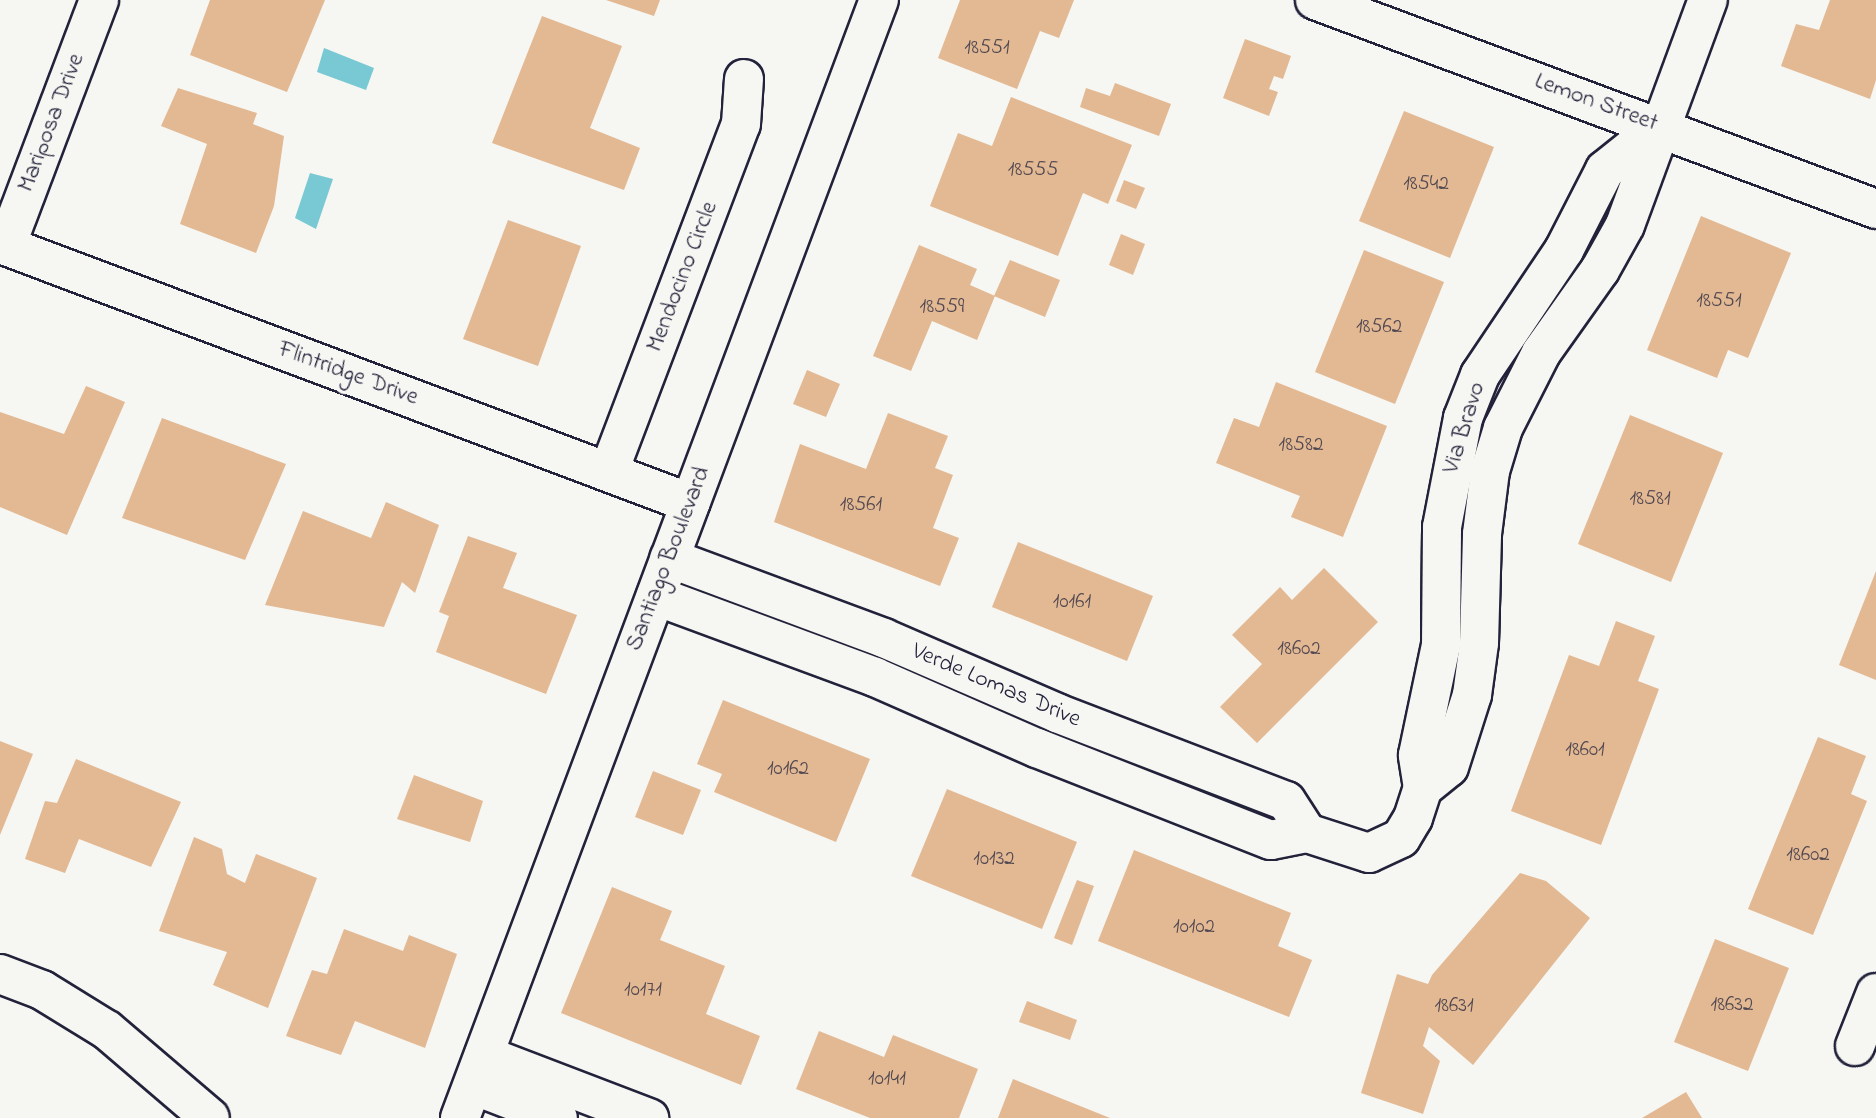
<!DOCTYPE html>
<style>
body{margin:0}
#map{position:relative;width:1876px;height:1118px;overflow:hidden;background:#f6f6f2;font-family:"Indie Flower",sans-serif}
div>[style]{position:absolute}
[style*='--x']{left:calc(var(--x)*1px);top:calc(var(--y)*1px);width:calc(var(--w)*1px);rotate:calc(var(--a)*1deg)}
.water>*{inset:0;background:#78c9d3}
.building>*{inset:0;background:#e3b993}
.roads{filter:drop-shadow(2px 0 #22223b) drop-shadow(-2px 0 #22223b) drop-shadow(0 2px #22223b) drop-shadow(0 -2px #22223b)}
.minor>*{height:38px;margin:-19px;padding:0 19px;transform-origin:19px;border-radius:19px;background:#f6f6f2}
span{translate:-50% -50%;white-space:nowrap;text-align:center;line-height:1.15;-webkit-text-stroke:7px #f6f6f2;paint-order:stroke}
.number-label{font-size:21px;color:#524851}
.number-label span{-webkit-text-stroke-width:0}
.street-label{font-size:24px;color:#22223b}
</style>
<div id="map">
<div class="water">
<i style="clip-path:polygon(324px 48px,374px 68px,366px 90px,317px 72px)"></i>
<i style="clip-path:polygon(310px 173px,333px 179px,316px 229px,295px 218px)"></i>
</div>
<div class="building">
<i style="clip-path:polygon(210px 0,325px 0,287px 92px,190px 55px)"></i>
<i style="clip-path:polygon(606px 0,660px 0,654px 16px)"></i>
<i style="clip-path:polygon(960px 0,1074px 0,1059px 38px,1040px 31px,1017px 89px,938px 58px)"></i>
<i style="clip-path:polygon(1830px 0,1876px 0,1876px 80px,1870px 99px,1781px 66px,1796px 24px,1819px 30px)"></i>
<i style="clip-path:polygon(542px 16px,622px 46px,590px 128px,640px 148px,624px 190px,492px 143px)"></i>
<i style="clip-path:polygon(1245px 39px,1291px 56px,1283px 79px,1274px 76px,1269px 89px,1278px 92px,1269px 116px,1223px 98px)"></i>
<i style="clip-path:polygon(1115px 83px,1171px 104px,1159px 136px,1080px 107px,1086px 88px,1110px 96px)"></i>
<i style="clip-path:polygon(178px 88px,257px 113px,253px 124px,284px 136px,274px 206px,256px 253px,180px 224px,207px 144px,161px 126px)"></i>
<i style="clip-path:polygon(1011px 97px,1132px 145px,1108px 204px,1083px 193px,1058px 256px,930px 206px,958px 133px,992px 146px)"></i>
<i style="clip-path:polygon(1404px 111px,1494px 147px,1450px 258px,1359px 221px)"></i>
<i style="clip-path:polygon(1124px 180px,1145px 188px,1136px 209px,1116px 201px)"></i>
<i style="clip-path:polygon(1701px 216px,1791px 253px,1748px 358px,1728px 350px,1717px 378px,1647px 350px)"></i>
<i style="clip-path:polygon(508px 220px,581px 246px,538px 366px,463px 339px)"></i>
<i style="clip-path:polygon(1121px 234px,1145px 244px,1133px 275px,1109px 265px)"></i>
<i style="clip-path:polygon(919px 245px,977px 269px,970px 285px,995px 296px,977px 340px,932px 321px,911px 371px,873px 356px)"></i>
<i style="clip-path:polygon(1364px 250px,1444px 282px,1395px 404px,1315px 372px)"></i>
<i style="clip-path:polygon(1010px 260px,1060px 280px,1045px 317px,994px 296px)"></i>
<i style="clip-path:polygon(807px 370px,840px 384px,826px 417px,793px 404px)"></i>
<i style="clip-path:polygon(1276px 382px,1387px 426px,1343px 537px,1291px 517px,1300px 496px,1216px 463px,1234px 418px,1259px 427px)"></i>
<i style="clip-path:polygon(86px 386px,125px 402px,67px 535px,0 507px,0 412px,64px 434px)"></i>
<i style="clip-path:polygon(888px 413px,948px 436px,935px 468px,953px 475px,933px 528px,959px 538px,940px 586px,774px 522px,800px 444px,866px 469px)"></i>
<i style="clip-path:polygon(1630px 415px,1723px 453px,1671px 582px,1578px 544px)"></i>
<i style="clip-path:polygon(162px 418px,286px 464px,245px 560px,122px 518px)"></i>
<i style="clip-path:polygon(386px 502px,439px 525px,415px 593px,402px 582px,384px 627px,265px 605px,303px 511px,371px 538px)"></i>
<i style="clip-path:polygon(468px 536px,517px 553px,503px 588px,577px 615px,546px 694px,436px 652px,449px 616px,439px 612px)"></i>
<i style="clip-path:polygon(1018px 542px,1153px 596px,1127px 661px,992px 607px)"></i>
<i style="clip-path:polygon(1324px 568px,1378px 622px,1257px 743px,1220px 707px,1262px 664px,1232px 635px,1280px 587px,1292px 600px)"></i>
<i style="clip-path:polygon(1876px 571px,1876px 680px,1839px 665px)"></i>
<i style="clip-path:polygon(1616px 621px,1655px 636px,1638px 681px,1659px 689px,1601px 845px,1511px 811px,1569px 655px,1599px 666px)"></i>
<i style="clip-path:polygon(723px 700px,870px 759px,836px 842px,714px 792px,722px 774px,697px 764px)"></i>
<i style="clip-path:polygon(1818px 737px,1866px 756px,1851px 794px,1867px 801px,1813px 935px,1748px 909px)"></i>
<i style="clip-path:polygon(0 741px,33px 754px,0 835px)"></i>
<i style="clip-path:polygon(76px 759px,181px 802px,151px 867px,79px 839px,65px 873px,25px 859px,45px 801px,57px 803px)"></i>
<i style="clip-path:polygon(653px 771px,701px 790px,683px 835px,635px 817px)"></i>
<i style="clip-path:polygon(414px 775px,483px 801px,470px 842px,397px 819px)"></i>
<i style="clip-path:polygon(947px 789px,1077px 842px,1042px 929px,911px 876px)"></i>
<i style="clip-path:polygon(194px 837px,222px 849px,227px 874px,245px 883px,256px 854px,317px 878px,268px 1008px,213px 985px,227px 952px,159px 931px)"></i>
<i style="clip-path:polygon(1134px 850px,1291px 913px,1278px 946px,1312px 960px,1289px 1017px,1098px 941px)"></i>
<i style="clip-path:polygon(1520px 873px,1546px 881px,1590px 918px,1473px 1065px,1429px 1027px,1423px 1046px,1440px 1061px,1423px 1114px,1361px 1093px,1397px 974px,1428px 984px,1432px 975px)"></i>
<i style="clip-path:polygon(1077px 880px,1094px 886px,1072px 945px,1054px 938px)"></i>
<i style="clip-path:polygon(612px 887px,672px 911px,660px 940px,725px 966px,706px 1014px,760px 1036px,741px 1085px,561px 1013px)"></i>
<i style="clip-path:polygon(344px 929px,403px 951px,409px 935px,457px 954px,425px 1048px,355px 1021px,341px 1055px,286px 1036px,312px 970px,327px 974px)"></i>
<i style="clip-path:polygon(1715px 939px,1789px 968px,1748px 1071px,1674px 1042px)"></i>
<i style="clip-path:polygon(1027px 1001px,1077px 1020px,1070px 1040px,1019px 1022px)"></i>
<i style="clip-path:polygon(819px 1031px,884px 1057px,893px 1035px,978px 1069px,959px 1118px,870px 1118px,796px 1089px)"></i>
<i style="clip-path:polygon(1013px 1079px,1110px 1118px,998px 1118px)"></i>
<i style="clip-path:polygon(1686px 1092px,1702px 1118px,1642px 1118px)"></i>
</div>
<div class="roads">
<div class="minor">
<i style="--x:99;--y:0;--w:263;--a:110.7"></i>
<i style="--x:6;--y:246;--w:731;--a:20.59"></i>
<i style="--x:1315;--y:0;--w:599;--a:20.43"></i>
<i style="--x:609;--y:471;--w:371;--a:-69.2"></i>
<i style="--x:741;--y:124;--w:45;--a:-86.2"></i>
<i style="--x:656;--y:596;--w:233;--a:20.3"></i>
<i style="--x:875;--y:677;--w:177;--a:23.7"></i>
<i style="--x:1037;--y:748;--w:251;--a:21.5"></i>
<i style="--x:1271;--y:840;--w:37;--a:-11"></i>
<i style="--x:1307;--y:833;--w:38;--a:-123"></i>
<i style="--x:1286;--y:801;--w:245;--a:-159"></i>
<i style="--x:1057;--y:713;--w:189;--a:-156.6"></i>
<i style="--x:884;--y:638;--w:229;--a:-159.6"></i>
<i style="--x:1423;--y:788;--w:33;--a:-39"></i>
<i style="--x:1449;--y:767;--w:76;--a:-72.3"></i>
<i style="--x:1472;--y:695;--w:52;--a:-82.3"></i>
<i style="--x:1479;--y:643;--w:109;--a:-88.4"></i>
<i style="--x:1482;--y:534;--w:64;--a:-82.8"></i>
<i style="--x:1490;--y:471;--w:45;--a:-73.2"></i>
<i style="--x:1503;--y:428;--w:84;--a:-63.1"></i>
<i style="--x:1541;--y:353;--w:102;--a:-54.6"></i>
<i style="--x:1600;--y:270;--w:51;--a:-60.9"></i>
<i style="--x:1625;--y:225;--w:240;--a:-69.8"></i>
<i style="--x:1307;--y:833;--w:65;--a:17.9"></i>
<i style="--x:1369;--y:853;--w:35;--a:-25"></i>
<i style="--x:1401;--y:838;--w:23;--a:-59"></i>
<i style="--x:1413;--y:818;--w:32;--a:-72"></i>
<i style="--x:1423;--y:788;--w:33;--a:-99"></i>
<i style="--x:1418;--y:755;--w:112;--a:-78.2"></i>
<i style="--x:1441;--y:645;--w:118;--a:-89.5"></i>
<i style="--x:1442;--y:527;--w:111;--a:-79.1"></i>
<i style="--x:1463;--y:418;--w:46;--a:-68.4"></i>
<i style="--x:1480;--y:375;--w:151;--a:-56.1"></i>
<i style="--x:1564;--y:250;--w:90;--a:-62.9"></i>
<i style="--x:1605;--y:170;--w:70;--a:-38.7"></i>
<i style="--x:0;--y:974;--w:45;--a:20.9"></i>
<i style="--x:42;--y:990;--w:76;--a:31.6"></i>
<i style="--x:107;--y:1030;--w:135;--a:40.5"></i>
<i style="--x:1855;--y:1046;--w:57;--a:-68.4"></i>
<i style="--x:484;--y:1055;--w:177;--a:20.9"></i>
<i style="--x:473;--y:1085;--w:91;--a:21.2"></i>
<i style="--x:460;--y:1118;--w:1194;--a:-69.46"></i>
</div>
</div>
<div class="number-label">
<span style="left:987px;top:48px">18551</span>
<span style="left:1033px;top:170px">18555</span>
<span style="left:1426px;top:184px">18542</span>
<span style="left:1719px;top:301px">18551</span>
<span style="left:942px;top:307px">18559</span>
<span style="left:1379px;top:327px">18562</span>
<span style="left:1301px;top:445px">18582</span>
<span style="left:1650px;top:499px">18581</span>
<span style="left:861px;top:505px">18561</span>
<span style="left:1072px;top:602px">10161</span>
<span style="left:1299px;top:649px">18602</span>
<span style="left:1585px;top:750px">18601</span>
<span style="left:788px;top:769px">10162</span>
<span style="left:1808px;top:855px">18602</span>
<span style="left:994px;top:859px">10132</span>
<span style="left:1194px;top:927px">10102</span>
<span style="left:643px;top:990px">10171</span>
<span style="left:1732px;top:1005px">18632</span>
<span style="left:1454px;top:1006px">18631</span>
<span style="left:887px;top:1079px">10141</span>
</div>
<div class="street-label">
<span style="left:1596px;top:103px;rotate:20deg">Lemon Street</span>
<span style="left:52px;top:123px;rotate:-69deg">Mariposa Drive</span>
<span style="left:683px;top:277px;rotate:-69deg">Mendocino Circle</span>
<span style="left:348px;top:374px;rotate:20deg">Flintridge Drive</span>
<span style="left:1465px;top:428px;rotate:-73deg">Via Bravo</span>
<span style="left:669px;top:559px;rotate:-69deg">Santiago Boulevard</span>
<span style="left:996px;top:686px;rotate:23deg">Verde Lomas Drive</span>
</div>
</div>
